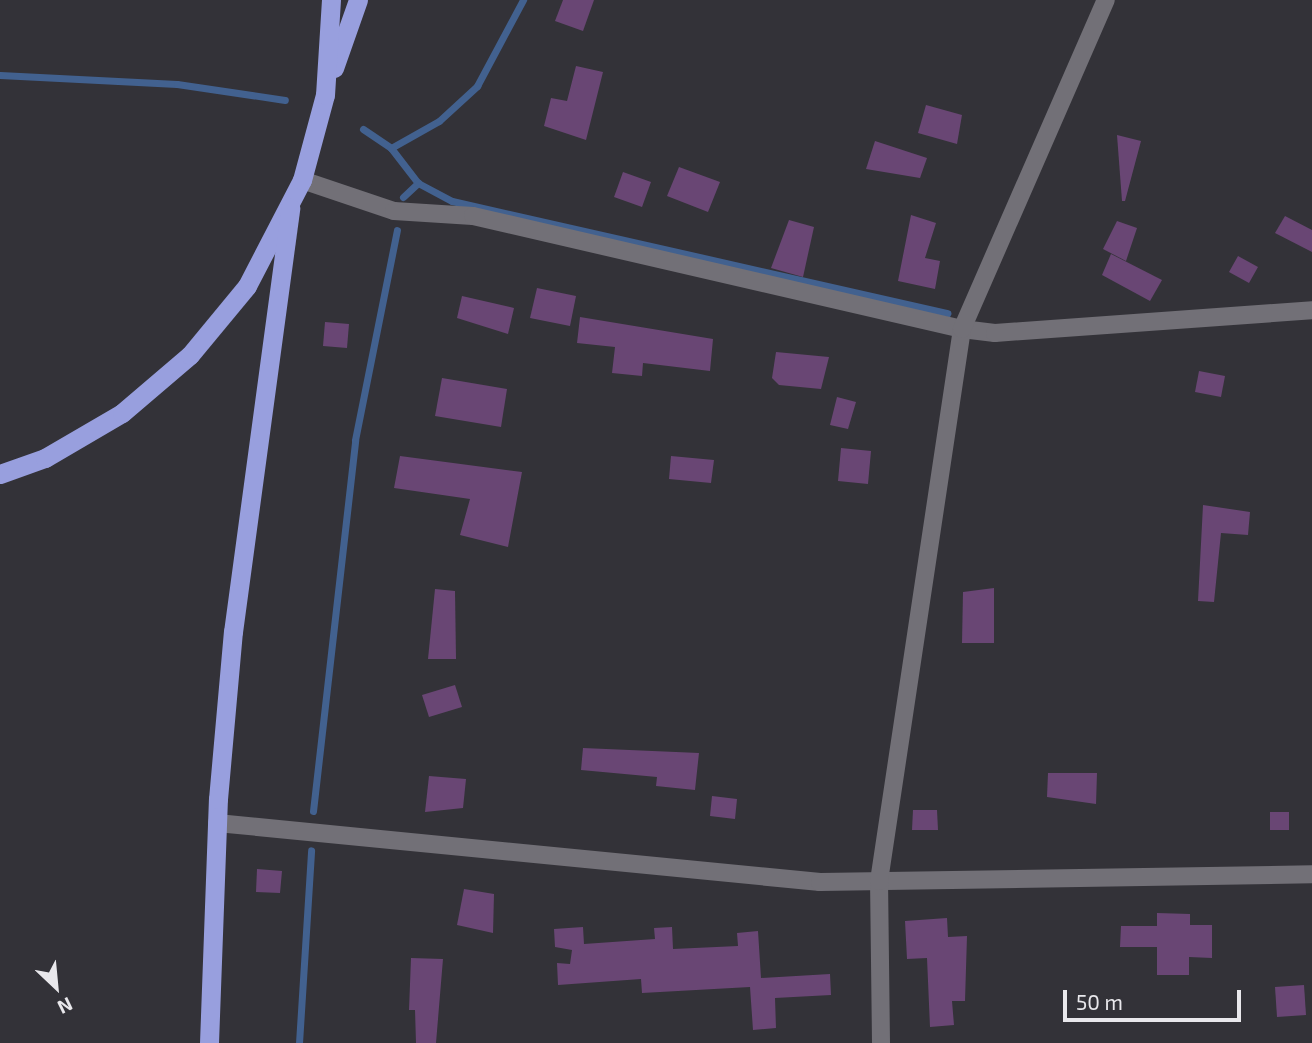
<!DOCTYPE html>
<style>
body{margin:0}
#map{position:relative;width:1312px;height:1043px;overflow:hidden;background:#333238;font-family:"Exo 2",sans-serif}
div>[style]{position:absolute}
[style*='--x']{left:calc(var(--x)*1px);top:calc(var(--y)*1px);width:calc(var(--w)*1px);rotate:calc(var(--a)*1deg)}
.stream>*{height:7px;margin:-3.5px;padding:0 3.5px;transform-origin:3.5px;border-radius:3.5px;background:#42618f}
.building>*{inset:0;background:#694674}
.minor>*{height:18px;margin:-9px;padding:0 9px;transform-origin:9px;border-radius:9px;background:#727077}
.trunk>*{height:19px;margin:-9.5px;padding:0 9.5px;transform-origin:9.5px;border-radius:9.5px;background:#989fde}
span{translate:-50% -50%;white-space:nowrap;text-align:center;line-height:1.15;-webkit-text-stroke:5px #333238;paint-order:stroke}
.north{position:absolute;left:21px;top:952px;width:70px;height:70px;-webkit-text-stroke:5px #333238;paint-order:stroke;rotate:154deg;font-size:19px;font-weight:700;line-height:28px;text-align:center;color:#e9e8ec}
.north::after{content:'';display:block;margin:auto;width:24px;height:32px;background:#e9e8ec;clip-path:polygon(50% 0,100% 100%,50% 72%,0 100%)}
.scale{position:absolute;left:1063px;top:990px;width:178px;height:32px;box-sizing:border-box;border:4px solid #e9e8ec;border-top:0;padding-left:9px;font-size:21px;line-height:24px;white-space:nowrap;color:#e9e8ec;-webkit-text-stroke:5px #333238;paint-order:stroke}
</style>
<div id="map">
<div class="stream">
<i style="--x:0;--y:75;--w:177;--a:2.9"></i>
<i style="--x:177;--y:84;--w:109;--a:8.4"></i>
<i style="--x:363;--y:129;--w:34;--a:34"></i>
<i style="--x:391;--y:148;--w:44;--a:52.4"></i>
<i style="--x:391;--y:148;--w:55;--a:-29.4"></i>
<i style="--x:439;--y:121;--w:52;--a:-42.6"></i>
<i style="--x:477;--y:86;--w:98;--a:-61.9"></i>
<i style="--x:403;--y:197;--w:21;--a:-43"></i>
<i style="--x:418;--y:183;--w:38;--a:28"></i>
<i style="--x:452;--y:201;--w:508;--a:12.75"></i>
<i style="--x:313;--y:811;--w:373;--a:-83.5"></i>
<i style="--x:355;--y:440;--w:214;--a:-78.7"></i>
<i style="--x:299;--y:1043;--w:193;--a:-86.4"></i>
</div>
<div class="building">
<i style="clip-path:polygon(563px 0,594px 0,583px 31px,555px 21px)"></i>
<i style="clip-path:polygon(576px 66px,603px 72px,586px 140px,544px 126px,551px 98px,567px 101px)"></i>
<i style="clip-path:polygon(926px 105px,962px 115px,957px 144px,918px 133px)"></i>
<i style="clip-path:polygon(1117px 135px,1141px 141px,1125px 201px,1122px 201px)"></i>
<i style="clip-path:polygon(875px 141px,927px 158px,920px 178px,866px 169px)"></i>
<i style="clip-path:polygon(679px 167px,720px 182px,708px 212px,667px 196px)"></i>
<i style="clip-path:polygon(623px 172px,651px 182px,642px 207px,614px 197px)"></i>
<i style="clip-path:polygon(911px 215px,936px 223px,925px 258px,940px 261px,935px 289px,898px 281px)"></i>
<i style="clip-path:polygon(1285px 216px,1312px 230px,1312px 252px,1275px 233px)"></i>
<i style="clip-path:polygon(789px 220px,814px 227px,803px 277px,771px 268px)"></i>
<i style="clip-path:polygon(1117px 221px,1137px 228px,1126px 261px,1103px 249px)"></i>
<i style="clip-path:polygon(1111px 254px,1162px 280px,1150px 301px,1102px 275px)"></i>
<i style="clip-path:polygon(1238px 256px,1258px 267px,1249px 283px,1229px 272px)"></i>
<i style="clip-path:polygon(537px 288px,576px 296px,570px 326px,530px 318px)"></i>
<i style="clip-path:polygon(462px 296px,514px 308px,508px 334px,457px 318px)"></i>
<i style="clip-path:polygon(580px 317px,713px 339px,710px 371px,643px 363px,642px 376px,612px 373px,615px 347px,577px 343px)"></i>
<i style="clip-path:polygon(325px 322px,349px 324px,347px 348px,323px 346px)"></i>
<i style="clip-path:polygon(776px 352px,829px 357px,821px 389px,779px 385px,772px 378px)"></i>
<i style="clip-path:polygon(1199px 371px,1225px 376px,1221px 397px,1195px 392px)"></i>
<i style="clip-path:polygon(442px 378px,507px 389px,501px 427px,435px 416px)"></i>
<i style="clip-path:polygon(837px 397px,856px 402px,848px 429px,830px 425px)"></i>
<i style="clip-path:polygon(841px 448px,871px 451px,868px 484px,838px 481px)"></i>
<i style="clip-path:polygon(400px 456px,522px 472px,508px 547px,460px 535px,470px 499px,394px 488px)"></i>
<i style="clip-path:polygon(671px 456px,714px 460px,711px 483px,669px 479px)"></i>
<i style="clip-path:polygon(1203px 505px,1250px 512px,1248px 535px,1221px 533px,1214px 602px,1198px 601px)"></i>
<i style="clip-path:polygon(994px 588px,994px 643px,962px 643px,963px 592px)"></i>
<i style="clip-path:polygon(435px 589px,455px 591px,456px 659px,428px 659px)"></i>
<i style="clip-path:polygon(455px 685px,462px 707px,429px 717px,422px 695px)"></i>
<i style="clip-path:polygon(583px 748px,699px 753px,695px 790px,656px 786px,657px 777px,581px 770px)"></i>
<i style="clip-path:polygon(1048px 773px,1097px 773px,1096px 804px,1047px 797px)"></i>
<i style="clip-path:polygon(429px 776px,466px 779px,463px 808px,425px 812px)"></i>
<i style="clip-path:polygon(712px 796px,737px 799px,735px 819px,710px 816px)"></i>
<i style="clip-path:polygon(913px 810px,937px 810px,938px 830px,912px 830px)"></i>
<i style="clip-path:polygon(1270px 812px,1289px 812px,1289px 830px,1270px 830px)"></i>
<i style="clip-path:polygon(257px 869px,282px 871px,280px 893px,256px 892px)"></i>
<i style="clip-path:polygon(464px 889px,494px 894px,493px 933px,457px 925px)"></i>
<i style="clip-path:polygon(1157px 913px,1190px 914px,1190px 925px,1212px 925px,1212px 958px,1189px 957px,1189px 975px,1157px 975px,1157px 947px,1120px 947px,1121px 926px,1157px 926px)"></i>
<i style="clip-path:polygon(947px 918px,948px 937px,967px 936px,965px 1001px,952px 1001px,954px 1025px,930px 1027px,927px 958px,907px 959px,905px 921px)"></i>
<i style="clip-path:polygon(583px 927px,584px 944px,655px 939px,654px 928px,672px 927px,673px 949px,738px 946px,737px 933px,758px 931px,761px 978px,830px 974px,831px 995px,775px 998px,776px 1028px,753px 1030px,750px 987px,642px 993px,641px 979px,558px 985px,557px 963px,570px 964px,572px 950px,555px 947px,554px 929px)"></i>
<i style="clip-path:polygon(411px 958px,443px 959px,436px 1043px,416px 1043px,415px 1010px,409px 1010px)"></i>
<i style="clip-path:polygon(1304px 985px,1306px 1015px,1277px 1017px,1275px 987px)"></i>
</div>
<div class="minor">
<i style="--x:302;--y:180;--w:97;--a:18.6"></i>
<i style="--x:394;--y:211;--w:79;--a:3.6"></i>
<i style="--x:473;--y:216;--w:502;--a:13.01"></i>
<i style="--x:962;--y:329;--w:33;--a:7"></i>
<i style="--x:995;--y:333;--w:318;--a:-4.1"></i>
<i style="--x:217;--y:823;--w:606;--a:5.59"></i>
<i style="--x:820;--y:882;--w:492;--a:-0.9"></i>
<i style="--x:881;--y:1043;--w:162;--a:-90.7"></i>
<i style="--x:879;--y:881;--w:558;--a:-81.45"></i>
<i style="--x:962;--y:329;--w:359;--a:-66.4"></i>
</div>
<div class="trunk">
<i style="--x:334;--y:68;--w:72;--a:-70.6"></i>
<i style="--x:0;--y:474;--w:48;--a:-19.6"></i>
<i style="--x:45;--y:458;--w:89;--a:-30.3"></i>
<i style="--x:122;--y:413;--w:89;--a:-40.5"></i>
<i style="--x:190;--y:355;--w:89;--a:-50.4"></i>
<i style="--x:247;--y:286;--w:119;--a:-62.6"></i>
<i style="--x:302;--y:180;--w:88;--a:-74.9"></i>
<i style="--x:325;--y:95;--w:95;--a:-86.4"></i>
<i style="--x:209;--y:1043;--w:244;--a:-87.9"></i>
<i style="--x:218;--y:799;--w:168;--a:-84.9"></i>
<i style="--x:233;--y:632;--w:428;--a:-82.3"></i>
</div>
<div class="north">N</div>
<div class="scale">50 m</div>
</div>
